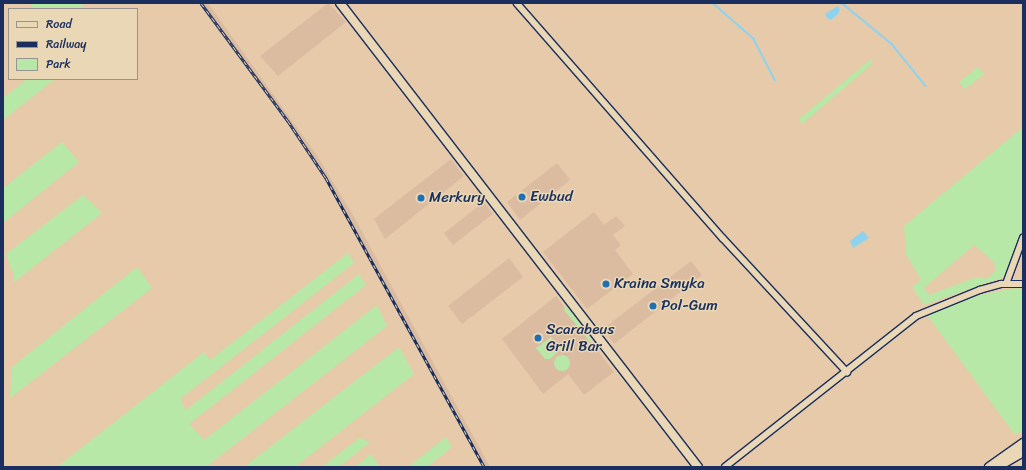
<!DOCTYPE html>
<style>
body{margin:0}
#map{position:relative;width:1026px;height:470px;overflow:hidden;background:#e6caaa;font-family:Sriracha,sans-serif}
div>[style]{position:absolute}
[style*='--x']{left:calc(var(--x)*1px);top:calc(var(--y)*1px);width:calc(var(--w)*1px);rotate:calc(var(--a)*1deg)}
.built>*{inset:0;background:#dcbca1}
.green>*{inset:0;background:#b8e8a7}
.round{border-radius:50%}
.water>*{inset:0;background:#8dd3ef}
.stream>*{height:1.5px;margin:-0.75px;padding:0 0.75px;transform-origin:0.75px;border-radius:0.75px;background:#8dd3ef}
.roads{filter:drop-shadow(1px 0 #1b2f5e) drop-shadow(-1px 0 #1b2f5e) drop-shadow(0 1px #1b2f5e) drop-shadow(0 -1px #1b2f5e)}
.minor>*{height:5.5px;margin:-2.75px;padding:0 2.75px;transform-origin:2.75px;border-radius:2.75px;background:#e9d7b5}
.secondary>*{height:8px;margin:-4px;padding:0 4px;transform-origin:4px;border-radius:4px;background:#e9d7b5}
.rail>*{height:3px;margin-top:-1.5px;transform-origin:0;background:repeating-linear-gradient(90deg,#e9d7b5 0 4.5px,#1b2f5e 0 9px);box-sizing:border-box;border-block:1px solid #1b2f5e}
.dots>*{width:11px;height:11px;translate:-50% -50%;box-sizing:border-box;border:2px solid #e9d7b5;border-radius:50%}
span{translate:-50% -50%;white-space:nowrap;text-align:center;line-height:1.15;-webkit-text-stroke:3px #e9d7b5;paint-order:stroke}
.poi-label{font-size:15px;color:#1b2f5e}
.left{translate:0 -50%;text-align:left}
.frame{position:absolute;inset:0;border:4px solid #1b2f5e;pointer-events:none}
.legend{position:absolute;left:8px;top:8px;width:130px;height:72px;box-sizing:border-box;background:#e9d7b5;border:1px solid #979492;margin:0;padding:5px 7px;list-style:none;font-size:12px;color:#1b2f5e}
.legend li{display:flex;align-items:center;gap:8px;height:20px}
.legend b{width:20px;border:1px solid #979492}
</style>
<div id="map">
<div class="built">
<i style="clip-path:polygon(199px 3px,208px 3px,318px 157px,353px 215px,490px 467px,483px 467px,325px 180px,287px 122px)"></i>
<i style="clip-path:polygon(328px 3px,346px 22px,278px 76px,260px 56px)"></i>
<i style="clip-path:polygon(451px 159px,464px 176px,385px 239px,374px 219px)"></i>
<i style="clip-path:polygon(557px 163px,570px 180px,520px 220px,507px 202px)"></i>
<i style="clip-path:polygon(484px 202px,493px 214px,453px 245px,444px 233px)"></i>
<i style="clip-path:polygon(594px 212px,604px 225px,616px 216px,625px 226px,613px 235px,621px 245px,615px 250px,633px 274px,587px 309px,543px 252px)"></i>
<i style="clip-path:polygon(509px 258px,523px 277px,462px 324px,448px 306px)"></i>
<i style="clip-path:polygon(691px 261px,702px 275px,614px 344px,603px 329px)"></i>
<i style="clip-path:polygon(556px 296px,614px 372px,584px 395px,568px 374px,543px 394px,502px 339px)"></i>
</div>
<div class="green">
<i style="clip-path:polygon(30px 3px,81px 3px,83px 5px,79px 9px,33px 9px)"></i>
<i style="clip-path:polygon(872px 58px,872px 64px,802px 124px,799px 119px)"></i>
<i style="clip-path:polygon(978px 67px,984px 74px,965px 89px,959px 82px)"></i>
<i style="clip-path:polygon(27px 79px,55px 79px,3px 120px,3px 98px)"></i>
<i style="clip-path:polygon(evenodd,1023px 127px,1023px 230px,1004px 277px,924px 305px,912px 287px,921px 280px,906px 254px,904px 226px,1023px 127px,974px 245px,994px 262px,996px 270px,986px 279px,977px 277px,929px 295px,924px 288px,974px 245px)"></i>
<i style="clip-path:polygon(62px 142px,79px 162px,3px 223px,3px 188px)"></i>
<i style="clip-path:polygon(83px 195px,102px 213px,13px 283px,13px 273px,6px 254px)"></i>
<i style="clip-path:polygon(348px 253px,354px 263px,180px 399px,186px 410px,359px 274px,366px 285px,189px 424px,204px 440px,377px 305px,387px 326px,206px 467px,57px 467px,204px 352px,210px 360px)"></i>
<i style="clip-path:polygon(137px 267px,152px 288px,10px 398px,12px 367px)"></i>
<i style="clip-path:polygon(1015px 288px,1023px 289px,1023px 430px,1015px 435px,927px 315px,974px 296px)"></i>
<i style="clip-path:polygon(565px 305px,586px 331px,593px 342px,590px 342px,564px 310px)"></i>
<i style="clip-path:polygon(551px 337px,561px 349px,550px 359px,545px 359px,536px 348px)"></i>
<i style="clip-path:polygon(399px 347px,414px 374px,295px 467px,244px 467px)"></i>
<i class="round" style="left:554px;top:355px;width:16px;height:16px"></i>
<i style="clip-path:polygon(446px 437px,452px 447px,427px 467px,408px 467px)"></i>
<i style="clip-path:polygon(359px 438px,370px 442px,339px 467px,322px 467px)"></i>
<i style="clip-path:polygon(371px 454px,380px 467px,355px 467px)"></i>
</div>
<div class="water">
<i style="clip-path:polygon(838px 6px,840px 10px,838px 14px,831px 20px,827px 18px,825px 14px)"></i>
<i style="clip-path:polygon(863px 231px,869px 238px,853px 248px,850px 241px)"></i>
</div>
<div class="stream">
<i style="--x:713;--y:3;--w:55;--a:41.3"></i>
<i style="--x:754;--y:39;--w:46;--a:62.9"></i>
<i style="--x:842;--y:3;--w:65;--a:39.4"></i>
<i style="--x:892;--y:44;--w:54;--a:51"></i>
</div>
<div class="roads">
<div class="minor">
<i style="--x:517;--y:3;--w:313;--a:48.8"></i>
<i style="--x:723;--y:238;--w:183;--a:47.2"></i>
<i style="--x:1006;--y:284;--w:49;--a:-69.7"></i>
<i style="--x:725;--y:467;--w:243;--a:-38.3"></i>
<i style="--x:916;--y:316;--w:69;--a:-22.1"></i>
<i style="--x:980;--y:290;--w:22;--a:-16"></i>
<i style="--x:1001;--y:284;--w:22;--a:0"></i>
</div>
<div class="secondary">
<i style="--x:340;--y:3;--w:586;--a:52.35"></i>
<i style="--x:999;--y:466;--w:28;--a:-30"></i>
<i style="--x:989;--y:467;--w:42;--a:-35.2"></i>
</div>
</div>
<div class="rail">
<i style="--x:201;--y:3;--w:147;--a:53.6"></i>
<i style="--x:288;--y:121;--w:69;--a:56.3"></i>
<i style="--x:326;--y:178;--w:329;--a:61.3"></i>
</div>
<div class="dots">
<i style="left:522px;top:197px;background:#1f6fb2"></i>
<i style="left:421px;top:198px;background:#1f6fb2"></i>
<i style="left:606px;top:284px;background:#1f6fb2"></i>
<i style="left:653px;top:306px;background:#1f6fb2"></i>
<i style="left:538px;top:338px;background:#1f6fb2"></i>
</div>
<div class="poi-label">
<span class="left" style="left:530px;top:197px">Ewbud</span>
<span class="left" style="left:429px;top:198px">Merkury</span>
<span class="left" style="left:614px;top:284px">Kraina Smyka</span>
<span class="left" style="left:661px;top:306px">Pol-Gum</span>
<span class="left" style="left:546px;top:338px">Scarabeus<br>Grill Bar</span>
</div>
<div class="frame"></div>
<ul class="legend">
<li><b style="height:5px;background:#e9d7b5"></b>Road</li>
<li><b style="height:5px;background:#1b2f5e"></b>Railway</li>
<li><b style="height:11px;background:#b8e8a7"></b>Park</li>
</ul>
</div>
